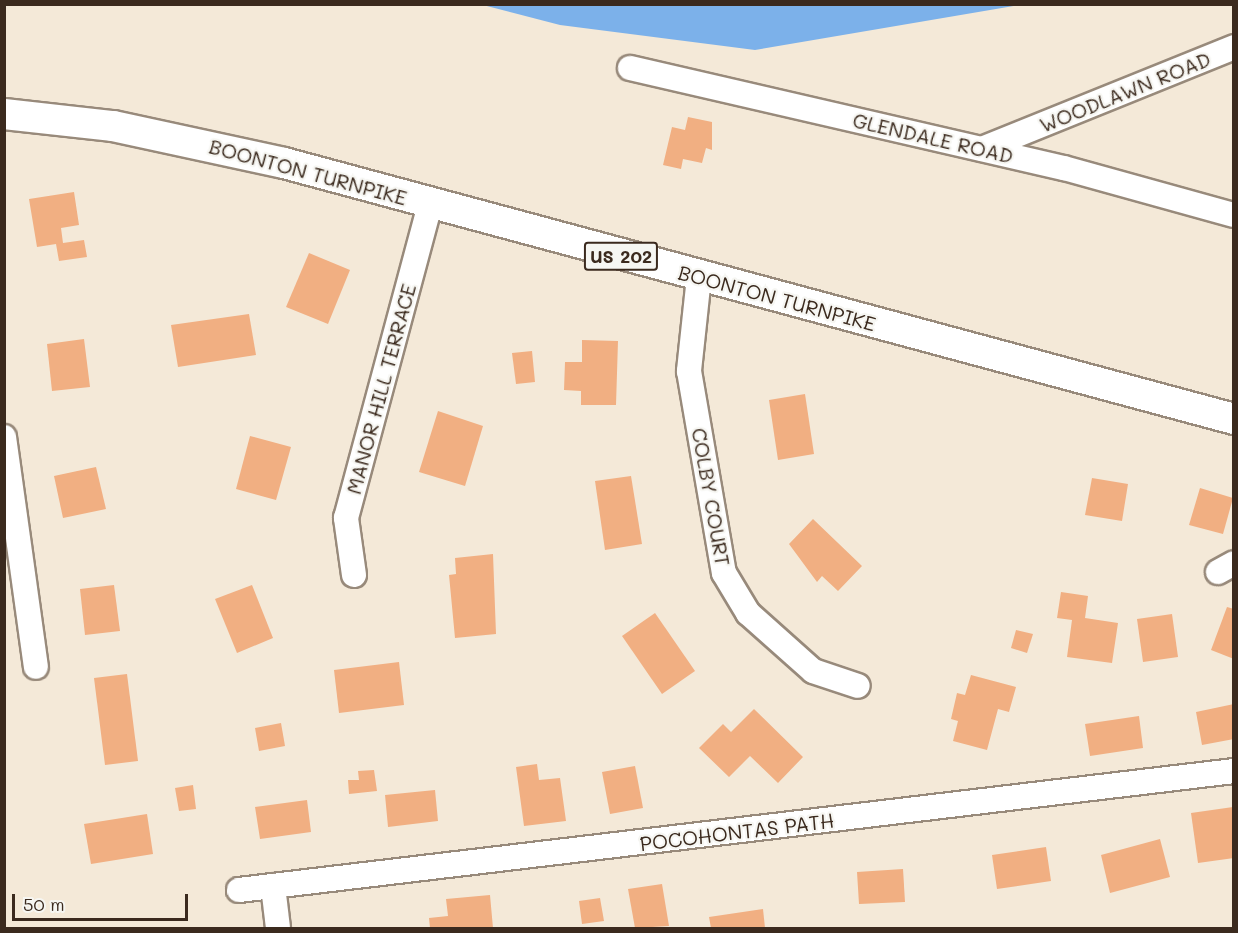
<!DOCTYPE html>
<style>
body{margin:0}
#map{position:relative;width:1238px;height:933px;overflow:hidden;background:#f4e9d8;font-family:Mali,sans-serif}
div>[style]{position:absolute}
[style*='--x']{left:calc(var(--x)*1px);top:calc(var(--y)*1px);width:calc(var(--w)*1px);rotate:calc(var(--a)*1deg)}
.water>*{inset:0;background:#7cb1ea}
.building>*{inset:0;background:#f1af82}
.roads{filter:drop-shadow(2px 0 #988a7b) drop-shadow(-2px 0 #988a7b) drop-shadow(0 2px #988a7b) drop-shadow(0 -2px #988a7b)}
.minor>*{height:24px;margin:-12px;padding:0 12px;transform-origin:12px;border-radius:12px;background:#fff}
.major>*{height:30px;margin:-15px;padding:0 15px;transform-origin:15px;border-radius:15px;background:#fff}
span{translate:-50% -50%;white-space:nowrap;text-align:center;line-height:1.15;-webkit-text-stroke:4.5px #f6f6f2;paint-order:stroke}
.shield-label span{padding:2px 4px;background:#f6f6f2;border:2px solid;border-radius:4px;-webkit-text-stroke-width:0}
.shield-label{font-size:18px;color:#3b2a1e;font-weight:700}
.street-label{font-size:20px;color:#3b2a1e}
.frame{position:absolute;inset:0;border:6px solid #3b2a1e;pointer-events:none}
.scale{position:absolute;left:12px;top:894px;width:176px;height:27px;box-sizing:border-box;border:3px solid #3b2a1e;border-top:0;padding-left:8px;font-size:18px;line-height:21px;white-space:nowrap;color:#3b2a1e;-webkit-text-stroke:4px #f6f6f2;paint-order:stroke}
</style>
<div id="map">
<div class="water">
<i style="clip-path:polygon(483px 5px,1020px 5px,755px 50px,560px 25px)"></i>
</div>
<div class="building">
<i style="clip-path:polygon(688px 117px,712px 122px,712px 150px,706px 148px,702px 163px,683px 159px,681px 169px,663px 165px,672px 127px,685px 130px)"></i>
<i style="clip-path:polygon(74px 192px,79px 225px,61px 228px,63px 243px,84px 240px,87px 257px,59px 261px,56px 244px,37px 247px,29px 199px)"></i>
<i style="clip-path:polygon(309px 253px,350px 270px,328px 324px,286px 307px)"></i>
<i style="clip-path:polygon(249px 314px,256px 355px,178px 367px,171px 325px)"></i>
<i style="clip-path:polygon(84px 339px,90px 387px,52px 391px,47px 344px)"></i>
<i style="clip-path:polygon(582px 340px,618px 341px,616px 405px,581px 405px,581px 391px,564px 390px,565px 362px,582px 362px)"></i>
<i style="clip-path:polygon(532px 351px,535px 382px,516px 384px,512px 353px)"></i>
<i style="clip-path:polygon(805px 394px,814px 454px,778px 460px,769px 400px)"></i>
<i style="clip-path:polygon(438px 411px,483px 426px,465px 486px,419px 472px)"></i>
<i style="clip-path:polygon(250px 436px,291px 447px,276px 500px,236px 489px)"></i>
<i style="clip-path:polygon(96px 467px,106px 509px,63px 518px,54px 476px)"></i>
<i style="clip-path:polygon(631px 476px,642px 544px,605px 550px,595px 481px)"></i>
<i style="clip-path:polygon(1092px 478px,1128px 484px,1122px 521px,1085px 515px)"></i>
<i style="clip-path:polygon(1200px 488px,1233px 498px,1223px 534px,1189px 525px)"></i>
<i style="clip-path:polygon(813px 519px,862px 566px,838px 591px,822px 576px,817px 582px,789px 544px)"></i>
<i style="clip-path:polygon(493px 554px,496px 634px,455px 638px,449px 575px,456px 574px,455px 558px)"></i>
<i style="clip-path:polygon(114px 585px,120px 631px,85px 635px,80px 589px)"></i>
<i style="clip-path:polygon(252px 585px,273px 638px,237px 653px,215px 599px)"></i>
<i style="clip-path:polygon(1061px 592px,1088px 596px,1085px 618px,1118px 623px,1112px 663px,1067px 657px,1072px 620px,1057px 618px)"></i>
<i style="clip-path:polygon(1227px 607px,1234px 609px,1234px 659px,1211px 650px)"></i>
<i style="clip-path:polygon(655px 613px,695px 671px,662px 694px,622px 636px)"></i>
<i style="clip-path:polygon(1172px 614px,1178px 657px,1143px 662px,1137px 619px)"></i>
<i style="clip-path:polygon(1016px 630px,1033px 634px,1027px 653px,1011px 648px)"></i>
<i style="clip-path:polygon(399px 662px,404px 705px,339px 713px,334px 670px)"></i>
<i style="clip-path:polygon(127px 674px,138px 761px,105px 765px,94px 678px)"></i>
<i style="clip-path:polygon(971px 675px,1016px 687px,1009px 712px,998px 709px,987px 750px,953px 741px,958px 721px,951px 719px,957px 693px,965px 695px)"></i>
<i style="clip-path:polygon(1234px 704px,1234px 739px,1202px 745px,1196px 712px)"></i>
<i style="clip-path:polygon(754px 709px,803px 757px,778px 783px,750px 756px,729px 777px,699px 748px,723px 724px,731px 732px)"></i>
<i style="clip-path:polygon(1139px 716px,1143px 748px,1090px 756px,1085px 724px)"></i>
<i style="clip-path:polygon(281px 723px,285px 746px,259px 751px,255px 728px)"></i>
<i style="clip-path:polygon(537px 764px,539px 780px,560px 778px,566px 821px,524px 826px,516px 767px)"></i>
<i style="clip-path:polygon(635px 766px,643px 808px,610px 814px,602px 772px)"></i>
<i style="clip-path:polygon(374px 770px,377px 791px,349px 794px,348px 780px,359px 780px,358px 771px)"></i>
<i style="clip-path:polygon(193px 785px,196px 809px,179px 811px,175px 788px)"></i>
<i style="clip-path:polygon(435px 790px,438px 821px,388px 827px,385px 795px)"></i>
<i style="clip-path:polygon(307px 800px,311px 832px,260px 839px,255px 807px)"></i>
<i style="clip-path:polygon(1233px 807px,1234px 858px,1198px 863px,1191px 813px)"></i>
<i style="clip-path:polygon(147px 814px,153px 854px,91px 864px,84px 824px)"></i>
<i style="clip-path:polygon(1160px 839px,1170px 877px,1110px 893px,1101px 855px)"></i>
<i style="clip-path:polygon(1046px 847px,1051px 881px,997px 889px,992px 855px)"></i>
<i style="clip-path:polygon(903px 869px,905px 902px,859px 904px,857px 872px)"></i>
<i style="clip-path:polygon(662px 884px,669px 926px,635px 928px,628px 889px)"></i>
<i style="clip-path:polygon(490px 895px,493px 928px,430px 928px,429px 918px,448px 916px,446px 899px)"></i>
<i style="clip-path:polygon(600px 898px,604px 921px,582px 924px,579px 901px)"></i>
<i style="clip-path:polygon(763px 909px,765px 928px,711px 928px,709px 917px)"></i>
</div>
<div class="roads">
<div class="minor">
<i style="--x:630;--y:68;--w:445;--a:13"></i>
<i style="--x:1064;--y:168;--w:176;--a:15.5"></i>
<i style="--x:982;--y:149;--w:272;--a:-22"></i>
<i style="--x:699;--y:277;--w:95;--a:96.1"></i>
<i style="--x:689;--y:371;--w:205;--a:80.2"></i>
<i style="--x:724;--y:573;--w:47;--a:59"></i>
<i style="--x:748;--y:613;--w:87;--a:41.7"></i>
<i style="--x:813;--y:671;--w:47;--a:18.4"></i>
<i style="--x:4;--y:437;--w:232;--a:82.1"></i>
<i style="--x:1218;--y:572;--w:18;--a:-29"></i>
<i style="--x:354;--y:575;--w:58;--a:-98"></i>
<i style="--x:346;--y:518;--w:324;--a:-75"></i>
<i style="--x:273;--y:886;--w:42;--a:83.2"></i>
<i style="--x:239;--y:890;--w:1002;--a:-6.82"></i>
</div>
<div class="major">
<i style="--x:4;--y:114;--w:110;--a:6.3"></i>
<i style="--x:113;--y:126;--w:175;--a:12.2"></i>
<i style="--x:284;--y:163;--w:984;--a:15.08"></i>
</div>
</div>
<div class="shield-label">
<span style="left:621px;top:256px">US 202</span>
</div>
<div class="street-label">
<span style="left:1125px;top:92px;rotate:-22deg">WOODLAWN ROAD</span>
<span style="left:933px;top:138px;rotate:13deg">GLENDALE ROAD</span>
<span style="left:308px;top:172px;rotate:15deg">BOONTON TURNPIKE</span>
<span style="left:777px;top:298px;rotate:15deg">BOONTON TURNPIKE</span>
<span style="left:381px;top:389px;rotate:-75deg">MANOR HILL TERRACE</span>
<span style="left:711px;top:497px;rotate:80deg">COLBY COURT</span>
<span style="left:737px;top:832px;rotate:-7deg">POCOHONTAS PATH</span>
</div>
<div class="frame"></div>
<div class="scale">50 m</div>
</div>
